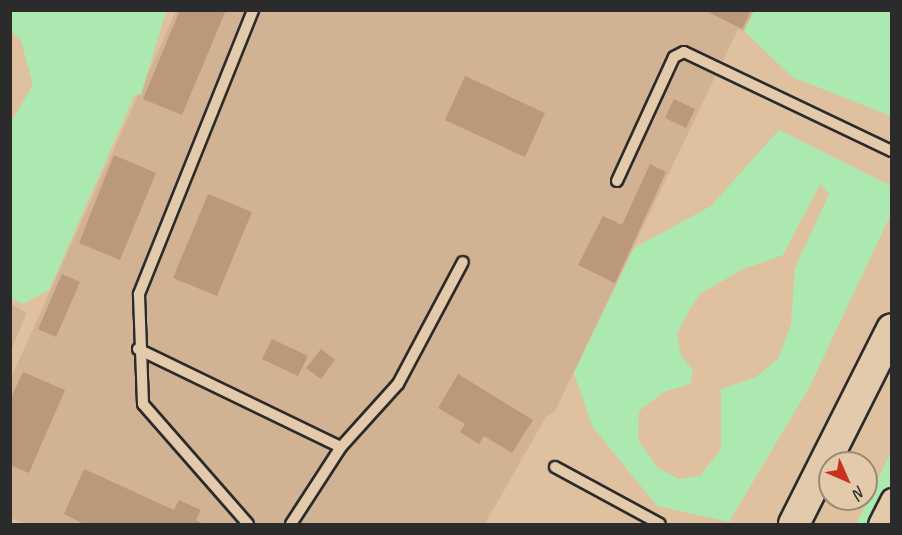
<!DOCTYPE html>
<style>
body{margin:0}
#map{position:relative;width:902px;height:535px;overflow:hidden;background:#dfc1a0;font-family:Caveat,sans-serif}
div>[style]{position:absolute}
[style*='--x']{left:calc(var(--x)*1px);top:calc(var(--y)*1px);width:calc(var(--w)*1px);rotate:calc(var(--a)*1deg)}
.built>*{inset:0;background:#d1b292}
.green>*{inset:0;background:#abe9b0}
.building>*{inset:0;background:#bb9879}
.roads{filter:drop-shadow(2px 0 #2b2b2b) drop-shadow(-2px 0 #2b2b2b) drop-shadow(0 2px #2b2b2b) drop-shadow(0 -2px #2b2b2b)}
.lane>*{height:10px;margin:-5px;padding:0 5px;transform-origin:5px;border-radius:5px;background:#e2caaa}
.street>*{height:21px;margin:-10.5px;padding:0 10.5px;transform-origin:10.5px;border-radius:10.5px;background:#e2caaa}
.secondary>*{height:30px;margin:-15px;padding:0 15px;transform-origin:15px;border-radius:15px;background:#e2caaa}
span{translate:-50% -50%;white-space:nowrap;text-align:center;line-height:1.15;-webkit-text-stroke:5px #e2caaa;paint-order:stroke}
.frame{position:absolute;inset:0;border:12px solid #2b2b2b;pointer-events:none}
.north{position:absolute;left:818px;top:451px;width:60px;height:60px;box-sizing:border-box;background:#e2caaa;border:2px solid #998a77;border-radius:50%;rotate:135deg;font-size:16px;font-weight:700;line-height:24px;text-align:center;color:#2b2b2b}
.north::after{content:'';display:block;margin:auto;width:21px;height:27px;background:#c8321e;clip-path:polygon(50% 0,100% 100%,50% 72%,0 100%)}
</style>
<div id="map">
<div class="built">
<i style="clip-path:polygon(176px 11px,754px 11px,744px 31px,738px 29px,555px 411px,546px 417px,485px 524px,25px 524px,11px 518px,11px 378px)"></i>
<i style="clip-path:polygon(11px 304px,27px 313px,11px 350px)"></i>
</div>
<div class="green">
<i style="clip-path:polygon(11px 10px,166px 11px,141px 95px,135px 94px,49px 290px,23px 304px,11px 298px,11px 122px,33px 85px,21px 40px,11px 31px)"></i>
<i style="clip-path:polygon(754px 11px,891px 11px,891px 116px,792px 77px,744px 31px)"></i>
<i style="clip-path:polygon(evenodd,779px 130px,891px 186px,891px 214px,809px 388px,729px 522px,657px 506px,592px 426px,574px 373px,634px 248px,711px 206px,779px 130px,820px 184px,829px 194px,795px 268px,791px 324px,778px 359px,756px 377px,721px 389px,721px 449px,700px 476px,679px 479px,658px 468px,638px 440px,639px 411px,664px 392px,690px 384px,693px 371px,681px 355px,677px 334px,690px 309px,700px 294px,743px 269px,783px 255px,820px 184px)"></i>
<i style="clip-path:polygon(891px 452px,891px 524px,856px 524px,868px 500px)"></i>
</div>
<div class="building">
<i style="clip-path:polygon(180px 10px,226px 10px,182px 115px,143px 99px)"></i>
<i style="clip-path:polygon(704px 10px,751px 10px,742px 29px)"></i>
<i style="clip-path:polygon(465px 76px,545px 113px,525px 157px,445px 120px)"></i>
<i style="clip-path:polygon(674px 99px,695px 109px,686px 128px,665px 118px)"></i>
<i style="clip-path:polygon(114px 155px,156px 173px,120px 260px,79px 243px)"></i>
<i style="clip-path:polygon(650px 164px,666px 172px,615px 283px,578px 265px,603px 216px,622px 225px)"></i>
<i style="clip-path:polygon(208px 194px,252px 212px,217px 296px,173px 278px)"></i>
<i style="clip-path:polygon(62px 274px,80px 282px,56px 337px,38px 329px)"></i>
<i style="clip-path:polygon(272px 339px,308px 356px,298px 376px,262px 359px)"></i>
<i style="clip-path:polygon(321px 349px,335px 360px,321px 379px,306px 368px)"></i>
<i style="clip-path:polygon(23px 372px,65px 390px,29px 473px,10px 465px,10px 400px)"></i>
<i style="clip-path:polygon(458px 374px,533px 420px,512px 453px,484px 436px,479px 444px,460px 432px,465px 424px,438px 408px)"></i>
<i style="clip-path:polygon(84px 469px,174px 510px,179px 500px,201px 510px,196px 520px,206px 525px,86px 525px,64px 514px)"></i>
</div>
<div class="roads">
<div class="lane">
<i style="--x:617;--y:181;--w:136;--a:-65.3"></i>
<i style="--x:674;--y:57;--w:11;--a:-27"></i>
<i style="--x:684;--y:52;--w:230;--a:25.5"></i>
<i style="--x:138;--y:349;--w:225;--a:25.8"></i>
<i style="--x:555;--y:467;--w:119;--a:28.5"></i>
<i style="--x:248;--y:524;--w:159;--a:-131.2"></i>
<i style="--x:143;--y:404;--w:110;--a:-92.1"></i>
<i style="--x:139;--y:294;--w:306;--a:-68.1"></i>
<i style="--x:291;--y:524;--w:92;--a:-57"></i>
<i style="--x:341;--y:447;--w:85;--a:-47.9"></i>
<i style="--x:398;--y:384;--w:138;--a:-62"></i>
</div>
<div class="street">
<i style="--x:879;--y:524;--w:28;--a:-63"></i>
</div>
<div class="secondary">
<i style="--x:794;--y:524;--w:218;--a:-63.3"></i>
</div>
</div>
<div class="frame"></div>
<div class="north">N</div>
</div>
